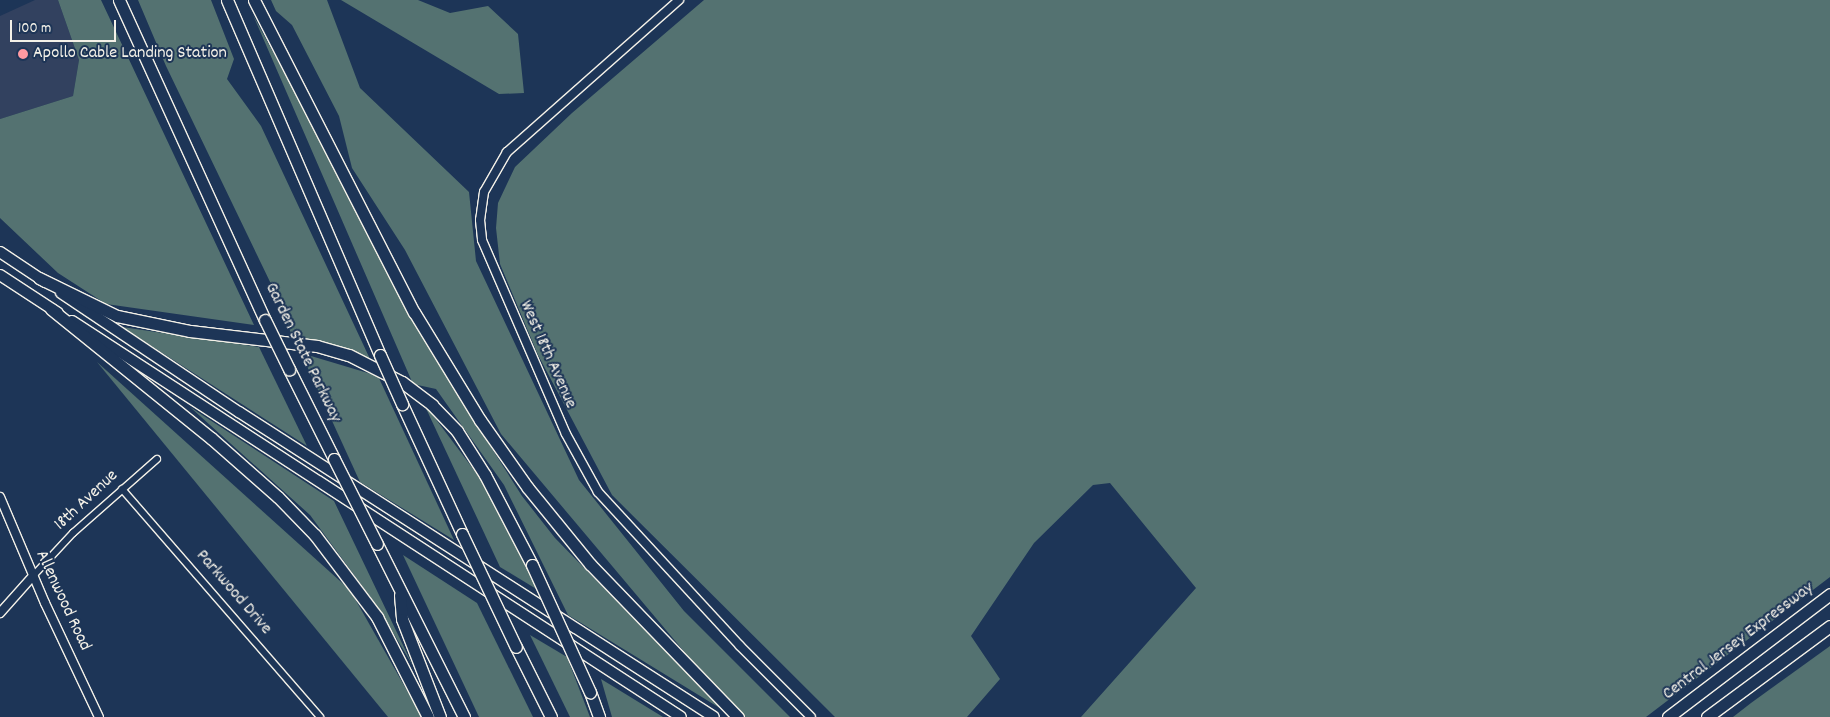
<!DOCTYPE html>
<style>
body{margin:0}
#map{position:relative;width:1830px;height:717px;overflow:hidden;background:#1d3557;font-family:Dekko,sans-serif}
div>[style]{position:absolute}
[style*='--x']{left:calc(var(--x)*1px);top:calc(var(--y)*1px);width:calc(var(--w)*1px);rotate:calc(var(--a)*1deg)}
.built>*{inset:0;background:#32415f}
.green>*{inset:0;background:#547271}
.roads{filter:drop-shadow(1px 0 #f4f1e8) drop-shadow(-1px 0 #f4f1e8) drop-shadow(0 1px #f4f1e8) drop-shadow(0 -1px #f4f1e8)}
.minor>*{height:6px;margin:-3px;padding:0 3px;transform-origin:3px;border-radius:3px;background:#1d3557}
.tertiary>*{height:8px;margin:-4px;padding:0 4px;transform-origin:4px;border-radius:4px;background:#1d3557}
.trunk>*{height:10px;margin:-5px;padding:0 5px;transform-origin:5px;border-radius:5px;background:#1d3557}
.motorway>*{height:11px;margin:-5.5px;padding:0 5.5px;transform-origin:5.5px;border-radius:5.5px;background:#1d3557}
.bridges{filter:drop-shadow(1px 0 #f4f1e8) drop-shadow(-1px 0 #f4f1e8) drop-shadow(0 1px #f4f1e8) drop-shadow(0 -1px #f4f1e8)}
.motorway-bridge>*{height:11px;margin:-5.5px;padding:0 5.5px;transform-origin:5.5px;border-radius:5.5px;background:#1d3557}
.dots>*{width:14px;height:14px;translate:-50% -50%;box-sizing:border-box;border:2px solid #1d3557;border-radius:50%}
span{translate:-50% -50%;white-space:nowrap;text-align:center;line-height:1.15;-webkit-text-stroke:4px #1d3557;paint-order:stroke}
.poi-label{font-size:18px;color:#f4f1e8}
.left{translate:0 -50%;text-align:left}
.street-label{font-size:18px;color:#f4f1e8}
.scale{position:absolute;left:10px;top:20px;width:106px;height:22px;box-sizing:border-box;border:2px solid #f4f1e8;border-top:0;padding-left:6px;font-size:15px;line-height:18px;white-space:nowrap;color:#f4f1e8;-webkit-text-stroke:4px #1d3557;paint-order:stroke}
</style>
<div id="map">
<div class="built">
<i style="clip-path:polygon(35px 0,58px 0,79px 60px,73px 96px,0 119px,0 16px)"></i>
</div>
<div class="green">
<i style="clip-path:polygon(58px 0,101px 0,254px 325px,106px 304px,58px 273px,0 218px,0 119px,73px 96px,79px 60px)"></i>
<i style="clip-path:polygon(138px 0,211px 0,234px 59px,227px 79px,261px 126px,370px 359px,318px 341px,292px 338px,285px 313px,166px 66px)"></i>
<i style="clip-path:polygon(271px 0,327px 0,360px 88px,469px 192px,476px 261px,579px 480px,684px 611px,790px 717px,743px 717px,735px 712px,501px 434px,405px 250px,352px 168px,339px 116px,292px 25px,276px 11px)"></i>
<i style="clip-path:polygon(341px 0,418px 0,450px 13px,488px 6px,518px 34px,524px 93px,499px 94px)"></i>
<i style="clip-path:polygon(704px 0,1830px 0,1830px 577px,1646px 717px,1081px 717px,1196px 588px,1110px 483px,1093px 485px,1034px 543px,971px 636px,1000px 679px,967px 717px,835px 717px,612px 495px,538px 355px,500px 264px,496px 228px,498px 203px,515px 167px,572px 113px)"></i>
<i style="clip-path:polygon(253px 15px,461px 400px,522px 496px,555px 538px,723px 710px,568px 615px,504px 485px,436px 389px,413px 384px)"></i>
<i style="clip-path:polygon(122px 327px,259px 347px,307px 446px)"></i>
<i style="clip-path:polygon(301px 353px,378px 376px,454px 540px,360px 482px)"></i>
<i style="clip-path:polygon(97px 362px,350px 590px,422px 717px,388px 717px)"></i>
<i style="clip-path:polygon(423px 402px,480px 478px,538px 590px,500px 567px)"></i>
<i style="clip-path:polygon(190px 407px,334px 501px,413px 666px,377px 606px,310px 515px)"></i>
<i style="clip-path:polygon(403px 555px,477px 603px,533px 717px,479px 717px)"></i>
<i style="clip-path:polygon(530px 635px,567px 657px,590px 717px,570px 717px)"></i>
<i style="clip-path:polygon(1830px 646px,1830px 717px,1733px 717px,1751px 703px)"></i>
<i style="clip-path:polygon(601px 679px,663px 717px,612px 717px)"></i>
</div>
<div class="roads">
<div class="minor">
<i style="--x:122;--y:489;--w:302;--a:49"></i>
<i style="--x:33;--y:576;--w:59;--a:-47.1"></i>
<i style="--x:73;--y:533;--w:112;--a:-41.4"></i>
</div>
<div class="tertiary">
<i style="--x:679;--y:0;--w:230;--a:138.5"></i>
<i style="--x:507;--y:152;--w:46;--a:119.9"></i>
<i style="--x:484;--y:192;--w:28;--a:98"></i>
<i style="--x:480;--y:220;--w:20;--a:84"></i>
<i style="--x:482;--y:240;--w:211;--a:66.6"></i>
<i style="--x:566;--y:434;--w:66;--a:61.1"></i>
<i style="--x:598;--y:492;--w:209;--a:47.3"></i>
<i style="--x:740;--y:646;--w:100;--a:45"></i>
<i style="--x:0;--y:497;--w:115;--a:67"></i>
<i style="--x:45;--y:603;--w:126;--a:64.7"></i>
<i style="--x:0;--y:613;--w:50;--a:-48.3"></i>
</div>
<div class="trunk">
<i style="--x:0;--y:252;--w:54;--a:33.7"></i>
<i style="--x:0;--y:275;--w:69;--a:33.2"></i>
<i style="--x:61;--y:293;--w:214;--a:33.8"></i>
<i style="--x:239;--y:412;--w:564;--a:32.7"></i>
<i style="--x:72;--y:321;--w:726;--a:33.03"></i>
</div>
<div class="motorway">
<i style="--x:119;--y:0;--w:352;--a:65.5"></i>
<i style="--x:227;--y:0;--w:387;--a:66.7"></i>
<i style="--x:254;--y:0;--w:351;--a:62.9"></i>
<i style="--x:414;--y:312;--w:127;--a:58.6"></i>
<i style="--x:480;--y:420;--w:83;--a:54.8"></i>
<i style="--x:528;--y:488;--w:98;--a:50.8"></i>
<i style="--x:590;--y:564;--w:213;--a:46"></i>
<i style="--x:39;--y:278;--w:87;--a:26"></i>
<i style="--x:117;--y:316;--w:75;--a:11.6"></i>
<i style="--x:190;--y:331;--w:128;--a:6.7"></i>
<i style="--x:317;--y:346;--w:33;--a:16"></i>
<i style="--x:349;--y:355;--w:59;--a:27"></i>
<i style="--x:402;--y:382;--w:38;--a:37"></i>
<i style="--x:432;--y:405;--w:36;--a:46"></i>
<i style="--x:457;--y:431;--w:52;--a:57.5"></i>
<i style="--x:485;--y:475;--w:102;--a:62.4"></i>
<i style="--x:51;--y:309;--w:206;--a:38.9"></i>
<i style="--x:211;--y:438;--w:89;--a:41.4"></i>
<i style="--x:278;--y:497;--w:53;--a:45.8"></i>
<i style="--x:315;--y:535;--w:103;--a:52.9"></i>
<i style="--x:377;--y:617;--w:112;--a:63"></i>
<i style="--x:289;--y:369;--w:101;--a:63.4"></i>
<i style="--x:402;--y:404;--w:143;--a:65.2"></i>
<i style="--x:377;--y:544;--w:194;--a:63.3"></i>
<i style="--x:400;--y:595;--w:24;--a:85"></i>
<i style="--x:402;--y:619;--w:105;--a:68.8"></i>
<i style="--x:516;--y:647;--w:78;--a:63.4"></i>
<i style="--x:590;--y:692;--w:27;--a:70"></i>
<i style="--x:1668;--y:717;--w:203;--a:-37.2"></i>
<i style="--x:1707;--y:717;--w:153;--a:-36.5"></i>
</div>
</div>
<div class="bridges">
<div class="motorway-bridge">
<i style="--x:265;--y:320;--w:55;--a:63.9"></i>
<i style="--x:380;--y:355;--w:54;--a:65.8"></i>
<i style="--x:334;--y:459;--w:95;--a:63.2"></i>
<i style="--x:462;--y:534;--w:125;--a:64.5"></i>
<i style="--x:532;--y:565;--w:140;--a:65.5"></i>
</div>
</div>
<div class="dots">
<i style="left:23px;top:54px;background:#ff9aa2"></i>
</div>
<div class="poi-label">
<span class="left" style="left:33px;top:54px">Apollo Cable Landing Station</span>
</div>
<div class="street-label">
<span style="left:302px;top:353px;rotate:64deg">Garden State Parkway</span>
<span style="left:547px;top:355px;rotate:66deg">West 18th Avenue</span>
<span style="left:87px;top:501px;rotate:-43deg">18th Avenue</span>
<span style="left:233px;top:593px;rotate:49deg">Parkwood Drive</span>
<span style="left:62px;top:601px;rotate:65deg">Allenwood Road</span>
<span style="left:1739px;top:642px;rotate:-37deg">Central Jersey Expressway</span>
</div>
<div class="scale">100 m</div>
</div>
